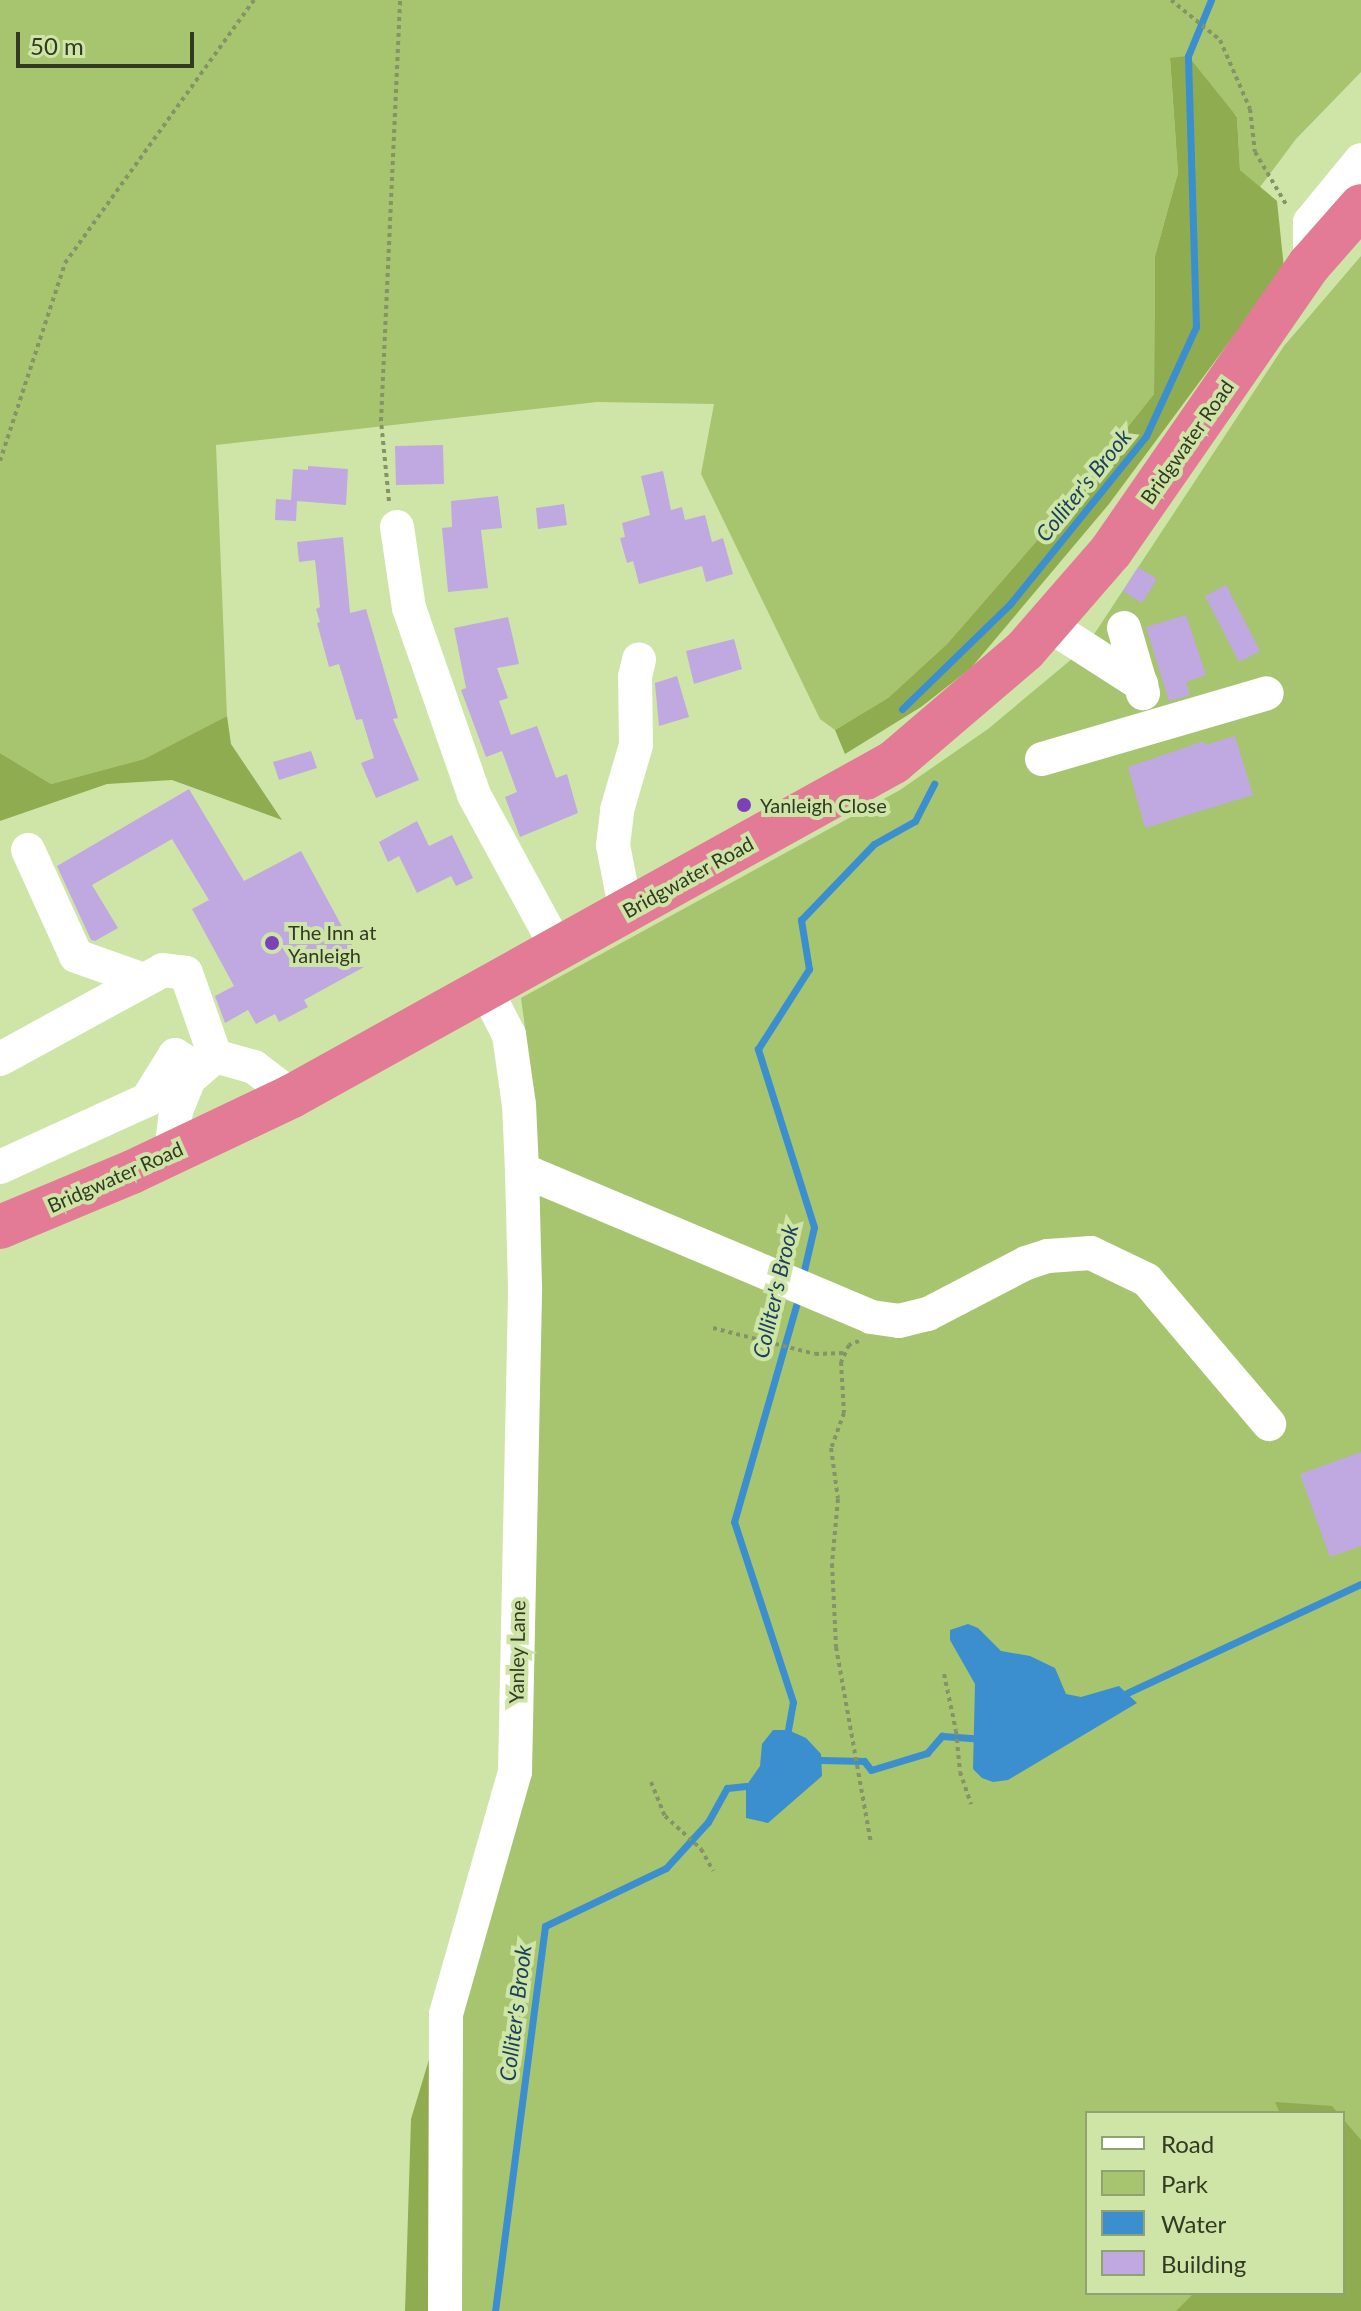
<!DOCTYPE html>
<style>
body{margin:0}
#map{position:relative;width:1361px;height:2311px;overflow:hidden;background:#cfe5a7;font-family:Lato,sans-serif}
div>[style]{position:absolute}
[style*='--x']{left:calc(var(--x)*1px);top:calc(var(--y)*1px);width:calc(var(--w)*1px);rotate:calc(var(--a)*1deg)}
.green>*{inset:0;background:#a7c46f}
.forest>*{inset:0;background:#8fac50}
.water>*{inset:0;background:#3b8fce}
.stream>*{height:7px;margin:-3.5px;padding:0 3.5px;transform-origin:3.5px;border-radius:3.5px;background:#3b8fce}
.building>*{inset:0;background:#c0a8e1}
.path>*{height:4px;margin-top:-2px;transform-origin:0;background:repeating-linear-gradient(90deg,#849368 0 4px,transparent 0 8px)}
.minor>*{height:34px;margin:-17px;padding:0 17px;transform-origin:17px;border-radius:17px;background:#fff}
.highway>*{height:44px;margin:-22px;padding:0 22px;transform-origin:22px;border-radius:22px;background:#e37b96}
.dots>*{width:22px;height:22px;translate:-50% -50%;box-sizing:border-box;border:4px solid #cfe5a7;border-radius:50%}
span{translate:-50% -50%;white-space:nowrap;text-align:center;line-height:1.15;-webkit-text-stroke:8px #cfe5a7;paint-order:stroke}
.street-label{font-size:20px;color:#323a22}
.poi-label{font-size:20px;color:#323a22}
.left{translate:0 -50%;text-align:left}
.water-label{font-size:22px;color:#1d405b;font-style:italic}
.legend{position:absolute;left:1085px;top:2111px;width:260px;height:184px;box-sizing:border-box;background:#cfe5a7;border:2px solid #90a172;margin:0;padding:10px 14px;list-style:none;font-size:24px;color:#323a22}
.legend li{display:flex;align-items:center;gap:16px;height:40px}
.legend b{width:40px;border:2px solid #90a172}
.scale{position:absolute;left:16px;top:32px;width:178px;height:36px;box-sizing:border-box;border:4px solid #323a22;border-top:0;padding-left:10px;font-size:24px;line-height:28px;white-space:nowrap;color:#323a22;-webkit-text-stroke:6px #cfe5a7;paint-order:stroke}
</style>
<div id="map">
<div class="green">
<i style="clip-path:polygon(0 0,1361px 0,1361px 72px,1296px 139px,1260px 187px,1240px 170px,1237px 116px,1170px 59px,1178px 173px,1155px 256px,1154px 394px,1041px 536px,947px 644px,888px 698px,835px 730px,820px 719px,701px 474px,714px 404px,597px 402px,216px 445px,227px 716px,144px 759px,51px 784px,0 753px)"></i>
<i style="clip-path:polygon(evenodd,1361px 256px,1361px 2311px,457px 2311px,457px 2014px,525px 1784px,536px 1110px,521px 998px,900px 790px,988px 729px,1085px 648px,1284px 346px,1361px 256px,1087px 2113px,1343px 2113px,1343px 2293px,1087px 2293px,1087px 2113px)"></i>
</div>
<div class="forest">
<i style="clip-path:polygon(1188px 56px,1237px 117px,1240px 170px,1277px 201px,1284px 268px,1109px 504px,971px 668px,921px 707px,845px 754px,835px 730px,888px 698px,947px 644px,1041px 536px,1154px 394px,1155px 256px,1178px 173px,1170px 58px)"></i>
<i style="clip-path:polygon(227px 716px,231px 744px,282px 820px,172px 780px,107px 784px,0 821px,0 753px,51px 784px,144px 759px)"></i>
<i style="clip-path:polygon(431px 2053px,434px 2311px,405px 2311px,411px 2119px)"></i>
<i style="clip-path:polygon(1275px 2102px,1332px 2106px,1338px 2113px,1280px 2113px)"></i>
<i style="clip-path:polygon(1343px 2119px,1361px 2140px,1361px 2311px,1176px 2311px,1194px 2293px,1343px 2293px)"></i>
</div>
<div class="water">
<i style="clip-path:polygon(968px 1624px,978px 1628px,1001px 1651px,1030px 1656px,1055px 1668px,1066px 1694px,1081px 1697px,1119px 1686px,1137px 1703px,1008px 1780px,993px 1782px,982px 1778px,973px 1769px,975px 1684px,950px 1640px,950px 1630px)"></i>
<i style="clip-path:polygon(773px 1730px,788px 1730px,806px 1738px,821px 1754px,822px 1776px,768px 1823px,746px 1818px,746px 1786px,760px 1766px,762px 1744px)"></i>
</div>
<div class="stream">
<i style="--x:902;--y:709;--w:151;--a:-44.2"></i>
<i style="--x:1010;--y:604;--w:216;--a:-51"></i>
<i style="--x:1146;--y:436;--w:120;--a:-65.4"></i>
<i style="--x:1196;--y:327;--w:271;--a:-91.7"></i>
<i style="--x:1188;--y:56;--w:61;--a:-67.7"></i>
<i style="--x:802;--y:1279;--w:53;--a:-77"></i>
<i style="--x:814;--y:1227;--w:187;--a:-107.5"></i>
<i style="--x:758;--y:1049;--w:95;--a:-57.5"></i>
<i style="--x:809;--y:969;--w:50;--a:-99.3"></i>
<i style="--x:801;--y:920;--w:105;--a:-46.2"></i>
<i style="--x:874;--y:844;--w:47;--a:-29.3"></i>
<i style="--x:915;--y:821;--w:42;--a:-62.8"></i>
<i style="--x:1127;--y:1693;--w:258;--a:-25"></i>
<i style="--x:788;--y:1730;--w:28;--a:-80"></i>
<i style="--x:793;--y:1702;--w:189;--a:-108.1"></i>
<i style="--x:734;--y:1522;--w:236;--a:-74"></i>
<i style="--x:821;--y:1760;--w:43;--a:1.3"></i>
<i style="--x:864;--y:1761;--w:11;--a:52"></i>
<i style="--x:871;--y:1770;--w:59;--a:-16.9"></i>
<i style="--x:927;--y:1753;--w:23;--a:-49"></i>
<i style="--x:942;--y:1736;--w:32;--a:4"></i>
<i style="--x:495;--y:2311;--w:388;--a:-82.6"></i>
<i style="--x:545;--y:1926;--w:134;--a:-25.6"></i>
<i style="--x:666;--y:1868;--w:62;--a:-47.6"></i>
<i style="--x:708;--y:1822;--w:39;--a:-61"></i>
<i style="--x:727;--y:1788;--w:19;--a:-6"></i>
</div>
<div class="building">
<i style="clip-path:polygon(443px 445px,444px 484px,396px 485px,395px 446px)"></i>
<i style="clip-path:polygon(308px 466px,348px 469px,346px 505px,297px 501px,296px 521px,275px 520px,276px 499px,291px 500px,293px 469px,308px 470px)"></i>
<i style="clip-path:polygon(663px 471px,671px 510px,682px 507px,685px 520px,705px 515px,712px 542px,723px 538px,733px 574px,706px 582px,702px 566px,639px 584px,633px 561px,627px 563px,620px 538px,625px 537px,622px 523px,650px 515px,641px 476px)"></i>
<i style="clip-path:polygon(498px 496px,502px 528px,481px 530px,488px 588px,448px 592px,442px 528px,452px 527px,451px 501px)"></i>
<i style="clip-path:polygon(564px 504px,567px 525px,538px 529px,536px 508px)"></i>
<i style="clip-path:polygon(343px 537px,350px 613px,366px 609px,398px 718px,393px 719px,419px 780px,376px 798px,361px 763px,374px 758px,362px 719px,356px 720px,339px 664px,329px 667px,317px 623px,320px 622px,316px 609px,320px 607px,315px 560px,299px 562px,297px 542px)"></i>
<i style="clip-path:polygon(1138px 567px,1157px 579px,1142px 603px,1123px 591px)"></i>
<i style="clip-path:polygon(1226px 585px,1260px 651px,1239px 662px,1205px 596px)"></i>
<i style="clip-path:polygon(1186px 615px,1206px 675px,1186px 682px,1190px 695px,1169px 701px,1146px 627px)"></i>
<i style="clip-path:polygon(508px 617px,519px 664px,497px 668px,508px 698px,499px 701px,511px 735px,537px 726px,556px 778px,567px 774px,578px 813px,520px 837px,505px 797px,517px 792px,502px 751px,486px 757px,461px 690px,466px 688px,454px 628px)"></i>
<i style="clip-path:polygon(734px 639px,742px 669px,694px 684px,686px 651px)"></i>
<i style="clip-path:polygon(677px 676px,689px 717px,659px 726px,655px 683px)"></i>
<i style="clip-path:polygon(1235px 736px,1253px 795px,1145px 828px,1128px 767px,1204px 741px,1205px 745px)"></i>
<i style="clip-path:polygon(311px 751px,317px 768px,279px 780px,273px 762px)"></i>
<i style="clip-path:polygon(189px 789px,244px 881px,301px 851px,364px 967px,304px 1000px,308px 1007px,279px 1022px,275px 1014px,256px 1024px,248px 1010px,225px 1023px,215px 996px,234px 986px,192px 909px,209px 900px,172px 839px,92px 885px,118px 928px,95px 941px,91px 940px,57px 866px)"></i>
<i style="clip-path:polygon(417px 821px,429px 846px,452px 835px,473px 878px,456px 886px,451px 876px,417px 893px,399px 856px,388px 862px,379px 842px)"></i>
<i style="clip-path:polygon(1361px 1452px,1361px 1546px,1330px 1557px,1300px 1474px)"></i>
</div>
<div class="path">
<i style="--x:1171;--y:0;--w:63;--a:39.2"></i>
<i style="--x:1220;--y:40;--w:75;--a:66.5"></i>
<i style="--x:1250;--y:109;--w:43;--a:83.4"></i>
<i style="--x:1255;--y:152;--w:63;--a:59.3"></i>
<i style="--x:0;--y:461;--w:208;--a:-71.8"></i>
<i style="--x:65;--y:263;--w:324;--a:-54.3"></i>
<i style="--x:389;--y:501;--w:80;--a:-95.7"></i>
<i style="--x:381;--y:421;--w:421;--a:-87.4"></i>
<i style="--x:713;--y:1328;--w:105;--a:14.3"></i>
<i style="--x:815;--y:1354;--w:30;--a:-2"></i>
<i style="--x:859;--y:1341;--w:11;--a:158"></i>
<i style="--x:849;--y:1345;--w:19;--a:115"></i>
<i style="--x:841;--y:1362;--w:51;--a:86.6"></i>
<i style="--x:844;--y:1413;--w:37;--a:110"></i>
<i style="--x:831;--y:1448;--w:51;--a:82.2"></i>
<i style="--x:838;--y:1499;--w:65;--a:95.3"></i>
<i style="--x:832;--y:1564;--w:83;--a:87.2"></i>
<i style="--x:836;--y:1647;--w:200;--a:79.9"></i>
<i style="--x:944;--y:1674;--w:58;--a:78.1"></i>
<i style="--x:956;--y:1731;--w:41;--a:84.4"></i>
<i style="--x:960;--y:1772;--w:34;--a:71"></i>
<i style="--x:651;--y:1782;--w:37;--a:68"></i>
<i style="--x:665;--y:1816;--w:49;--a:42.5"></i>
<i style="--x:701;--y:1849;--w:25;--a:61"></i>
</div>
<div class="minor">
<i style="--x:1310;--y:264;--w:42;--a:-90"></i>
<i style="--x:1310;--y:222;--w:80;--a:-50.6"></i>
<i style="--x:397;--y:527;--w:82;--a:81.6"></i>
<i style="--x:409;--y:608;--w:198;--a:70.8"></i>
<i style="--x:474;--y:795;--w:176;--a:61.5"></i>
<i style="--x:1047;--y:624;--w:112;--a:32.6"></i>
<i style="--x:1124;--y:628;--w:68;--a:73.7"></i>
<i style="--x:1042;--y:759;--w:234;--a:-16.3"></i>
<i style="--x:28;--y:850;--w:116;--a:65.6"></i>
<i style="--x:76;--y:956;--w:72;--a:19.4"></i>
<i style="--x:626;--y:912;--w:68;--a:-101"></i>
<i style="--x:613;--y:845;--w:35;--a:-83"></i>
<i style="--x:617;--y:810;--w:68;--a:-73.7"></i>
<i style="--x:636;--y:745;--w:68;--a:-90.8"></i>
<i style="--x:635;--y:677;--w:18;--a:-77"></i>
<i style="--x:0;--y:1059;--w:186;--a:-28.6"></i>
<i style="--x:163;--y:970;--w:23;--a:7"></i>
<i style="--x:186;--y:973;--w:88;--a:70.7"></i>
<i style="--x:171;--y:1154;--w:43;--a:-83.4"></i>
<i style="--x:176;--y:1111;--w:35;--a:-68"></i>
<i style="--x:189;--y:1079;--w:35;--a:-41"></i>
<i style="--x:215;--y:1056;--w:41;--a:15.8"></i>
<i style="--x:254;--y:1067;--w:48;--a:37.3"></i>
<i style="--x:0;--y:1167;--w:162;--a:-24.5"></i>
<i style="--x:147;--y:1100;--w:53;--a:-58.1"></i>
<i style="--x:175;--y:1055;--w:28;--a:32"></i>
<i style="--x:522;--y:1170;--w:379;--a:22.8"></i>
<i style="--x:871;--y:1317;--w:28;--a:8"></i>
<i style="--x:899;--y:1321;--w:30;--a:-14"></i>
<i style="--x:928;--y:1314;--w:110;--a:-27.5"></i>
<i style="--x:1026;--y:1263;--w:23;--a:-18"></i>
<i style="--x:1048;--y:1256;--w:43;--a:-4"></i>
<i style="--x:1091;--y:1253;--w:62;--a:25.7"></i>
<i style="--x:1147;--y:1280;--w:189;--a:49.7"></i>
<i style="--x:445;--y:2311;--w:297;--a:-89.8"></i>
<i style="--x:446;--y:2014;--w:252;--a:-74.1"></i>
<i style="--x:515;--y:1772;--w:485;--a:-88.8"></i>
<i style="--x:525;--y:1287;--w:117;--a:-91.5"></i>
<i style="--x:522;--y:1170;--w:65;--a:-92.6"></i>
<i style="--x:519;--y:1105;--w:71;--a:-98.1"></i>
<i style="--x:509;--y:1035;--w:51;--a:-117.1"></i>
</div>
<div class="highway">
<i style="--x:0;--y:1227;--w:143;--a:-22.6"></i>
<i style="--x:132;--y:1172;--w:177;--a:-25.4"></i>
<i style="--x:292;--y:1096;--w:688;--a:-29.02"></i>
<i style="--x:894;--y:762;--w:172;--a:-40.5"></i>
<i style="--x:1025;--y:650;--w:131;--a:-49"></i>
<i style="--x:1111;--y:551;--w:349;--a:-55.3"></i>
<i style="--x:1310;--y:264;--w:77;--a:-48.7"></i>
</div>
<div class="dots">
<i style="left:744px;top:805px;background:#7d41b7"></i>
<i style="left:272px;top:943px;background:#7d41b7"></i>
</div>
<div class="street-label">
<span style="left:1187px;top:442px;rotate:-55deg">Bridgwater Road</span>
<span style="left:688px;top:877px;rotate:-29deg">Bridgwater Road</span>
<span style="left:115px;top:1177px;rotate:-24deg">Bridgwater Road</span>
<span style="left:517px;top:1652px;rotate:-89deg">Yanley Lane</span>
</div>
<div class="poi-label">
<span class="left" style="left:760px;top:805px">Yanleigh Close</span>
<span class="left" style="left:288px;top:944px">The Inn at<br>Yanleigh</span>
</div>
<div class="water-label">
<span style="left:1083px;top:485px;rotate:-51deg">Colliter's Brook</span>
<span style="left:775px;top:1291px;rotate:-77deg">Colliter's Brook</span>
<span style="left:515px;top:2013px;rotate:-83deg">Colliter's Brook</span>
</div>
<ul class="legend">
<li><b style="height:10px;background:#fff"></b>Road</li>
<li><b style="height:22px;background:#a7c46f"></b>Park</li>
<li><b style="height:22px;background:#3b8fce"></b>Water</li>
<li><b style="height:22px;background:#c0a8e1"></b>Building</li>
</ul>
<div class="scale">50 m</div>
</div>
